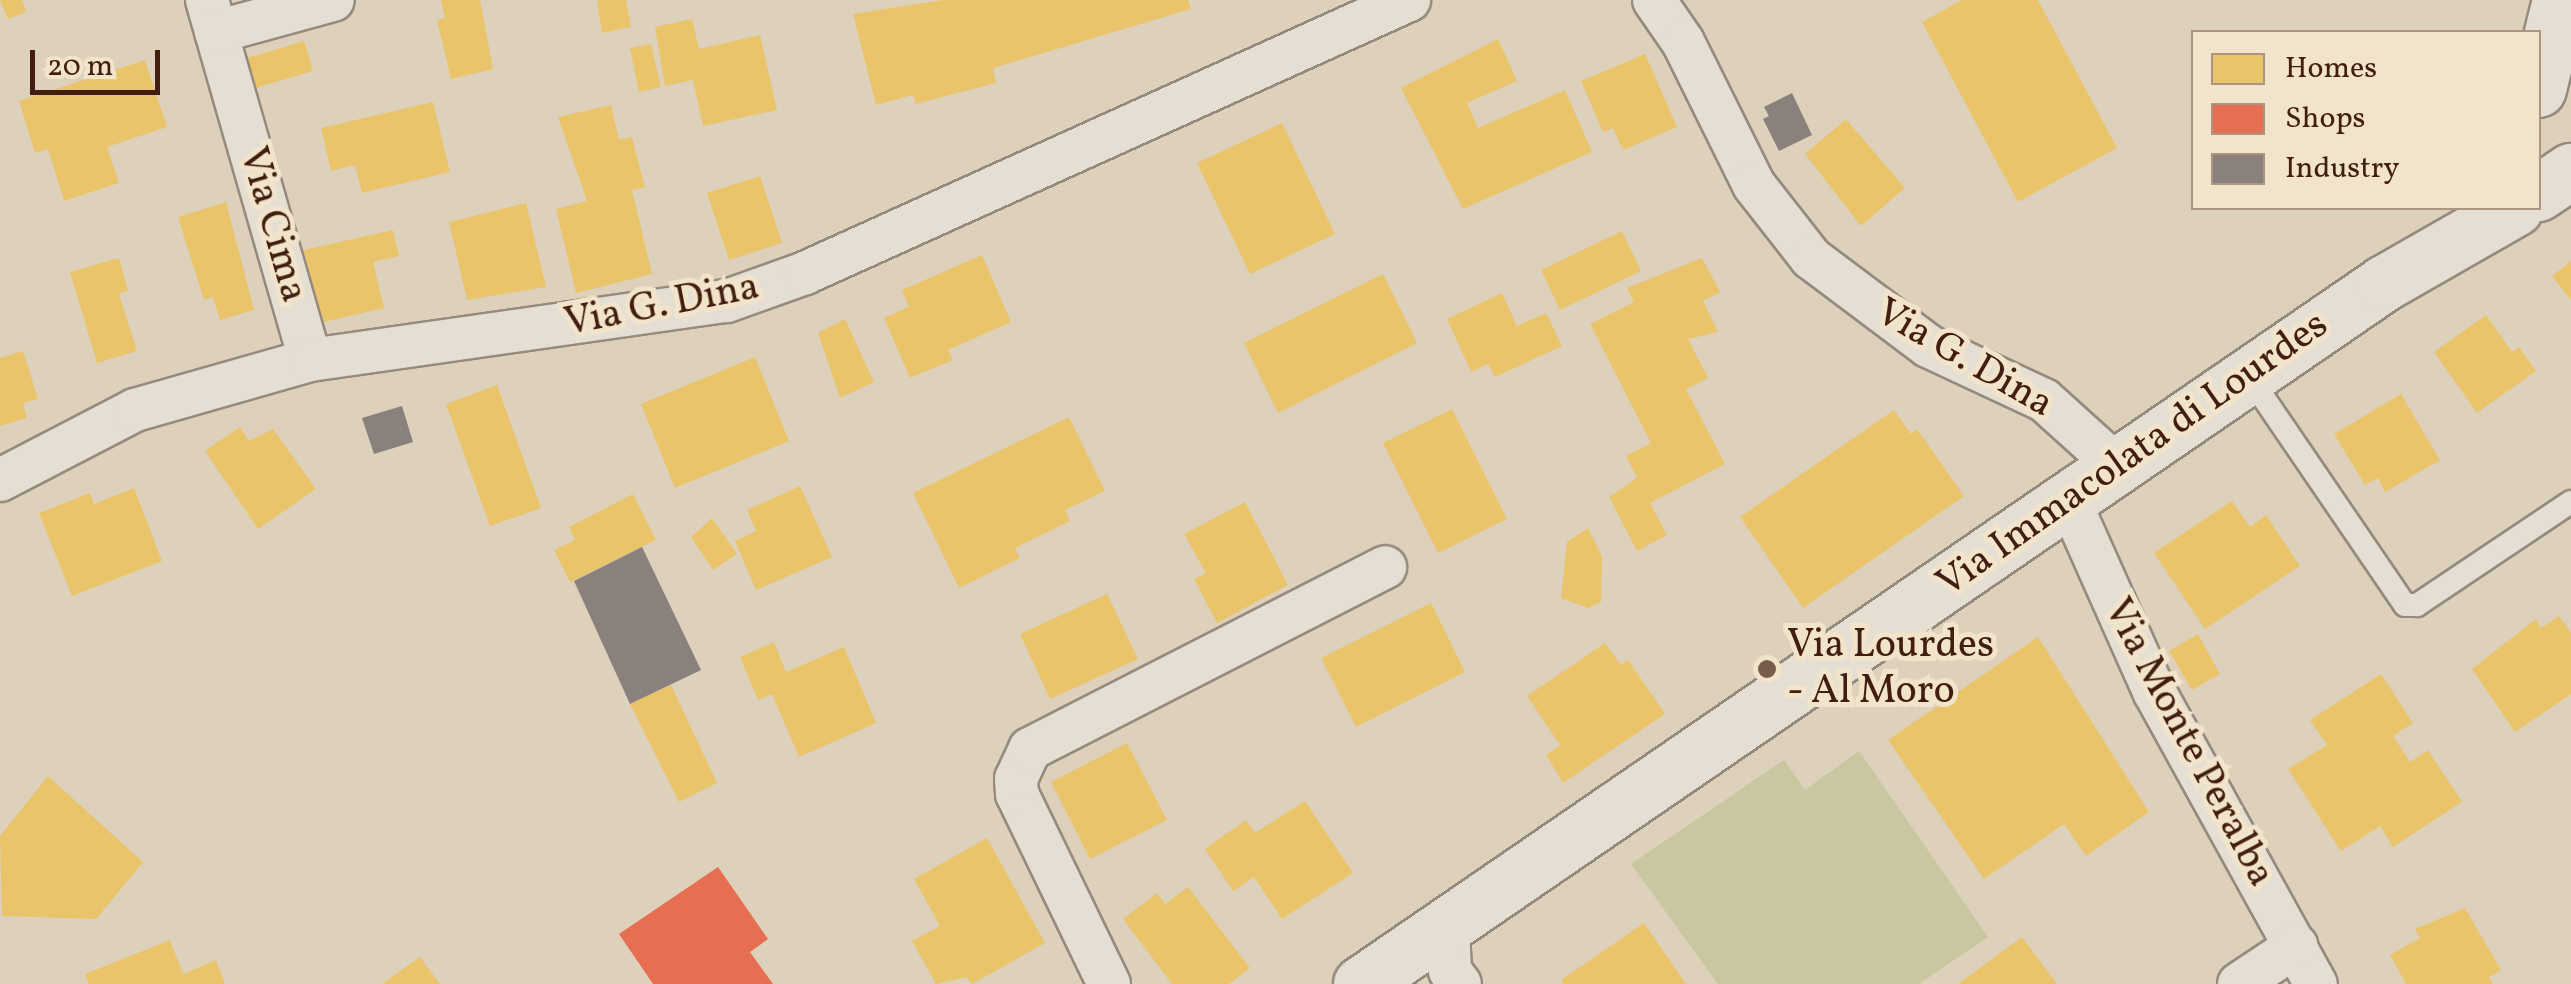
<!DOCTYPE html>
<style>
body{margin:0}
#map{position:relative;width:2571px;height:984px;overflow:hidden;background:#ddd1bc;font-family:Vollkorn,serif}
div>[style]{position:absolute}
[style*='--x']{left:calc(var(--x)*1px);top:calc(var(--y)*1px);width:calc(var(--w)*1px);rotate:calc(var(--a)*1deg)}
.green>*{inset:0;background:#cac6a0}
.homes>*{inset:0;background:#e9c46a}
.shops>*{inset:0;background:#e76f51}
.industry>*{inset:0;background:#8a817c}
.roads{filter:drop-shadow(2px 0 #968a7d) drop-shadow(-2px 0 #968a7d) drop-shadow(0 2px #968a7d) drop-shadow(0 -2px #968a7d)}
.lane>*{height:22px;margin:-11px;padding:0 11px;transform-origin:11px;border-radius:11px;background:#e4ded3}
.street>*{height:42px;margin:-21px;padding:0 21px;transform-origin:21px;border-radius:21px;background:#e4ded3}
.secondary>*{height:55px;margin:-27.5px;padding:0 27.5px;transform-origin:27.5px;border-radius:27.5px;background:#e4ded3}
.dots>*{width:28px;height:28px;translate:-50% -50%;box-sizing:border-box;border:5px solid #f2e4ca;border-radius:50%}
span{translate:-50% -50%;white-space:nowrap;text-align:center;line-height:1.15;-webkit-text-stroke:10px #f2e4ca;paint-order:stroke}
.street-label{font-size:40px;color:#411e11}
.poi-label{font-size:40px;color:#411e11}
.left{translate:0 -50%;text-align:left}
.legend{position:absolute;left:2191px;top:30px;width:350px;height:180px;box-sizing:border-box;background:#f2e4ca;border:2px solid #ab9580;margin:0;padding:12px 18px;list-style:none;font-size:30px;color:#411e11}
.legend li{display:flex;align-items:center;gap:20px;height:50px}
.legend b{width:50px;border:2px solid #ab9580}
.scale{position:absolute;left:30px;top:50px;width:130px;height:45px;box-sizing:border-box;border:5px solid #411e11;border-top:0;padding-left:12px;font-size:30px;line-height:35px;white-space:nowrap;color:#411e11;-webkit-text-stroke:8px #f2e4ca;paint-order:stroke}
</style>
<div id="map">
<div class="green">
<i style="clip-path:polygon(1859px 751px,1988px 937px,1919px 984px,1718px 984px,1631px 864px,1784px 760px,1805px 790px)"></i>
</div>
<div class="homes">
<i style="clip-path:polygon(0 0,22px 0,26px 12px,8px 19px)"></i>
<i style="clip-path:polygon(441px 0,480px 0,493px 69px,451px 79px,437px 20px,445px 18px)"></i>
<i style="clip-path:polygon(597px 0,626px 0,631px 27px,602px 33px)"></i>
<i style="clip-path:polygon(943px 0,1188px 0,1191px 9px,993px 68px,996px 83px,915px 104px,913px 95px,876px 105px,853px 14px)"></i>
<i style="clip-path:polygon(1962px 0,2038px 0,2117px 148px,2018px 202px,1922px 22px)"></i>
<i style="clip-path:polygon(692px 19px,699px 49px,760px 35px,777px 110px,703px 126px,693px 80px,665px 86px,655px 27px)"></i>
<i style="clip-path:polygon(1498px 39px,1517px 81px,1467px 103px,1478px 128px,1565px 90px,1592px 152px,1463px 209px,1401px 88px)"></i>
<i style="clip-path:polygon(304px 41px,313px 71px,235px 94px,227px 64px)"></i>
<i style="clip-path:polygon(651px 44px,661px 87px,639px 92px,630px 48px)"></i>
<i style="clip-path:polygon(1645px 54px,1677px 127px,1623px 150px,1613px 128px,1603px 132px,1581px 81px)"></i>
<i style="clip-path:polygon(145px 60px,167px 127px,107px 147px,119px 183px,64px 201px,48px 149px,35px 153px,19px 101px)"></i>
<i style="clip-path:polygon(433px 102px,450px 172px,362px 193px,355px 165px,331px 171px,321px 128px)"></i>
<i style="clip-path:polygon(611px 105px,619px 140px,632px 137px,645px 188px,632px 190px,652px 274px,576px 293px,556px 209px,587px 201px,558px 117px)"></i>
<i style="clip-path:polygon(1846px 119px,1905px 188px,1861px 226px,1805px 154px)"></i>
<i style="clip-path:polygon(1282px 123px,1335px 234px,1250px 274px,1197px 163px)"></i>
<i style="clip-path:polygon(760px 176px,782px 243px,729px 260px,707px 193px)"></i>
<i style="clip-path:polygon(226px 202px,254px 310px,220px 320px,213px 297px,204px 300px,178px 217px)"></i>
<i style="clip-path:polygon(526px 203px,546px 287px,467px 300px,449px 222px)"></i>
<i style="clip-path:polygon(393px 230px,399px 256px,373px 262px,384px 308px,311px 325px,295px 252px)"></i>
<i style="clip-path:polygon(1622px 231px,1641px 271px,1560px 310px,1541px 270px)"></i>
<i style="clip-path:polygon(982px 255px,1011px 322px,948px 350px,953px 360px,910px 378px,884px 318px,909px 307px,902px 290px)"></i>
<i style="clip-path:polygon(119px 258px,128px 291px,119px 294px,137px 351px,97px 363px,70px 272px)"></i>
<i style="clip-path:polygon(1702px 258px,1720px 292px,1703px 301px,1718px 332px,1688px 339px,1708px 378px,1686px 389px,1725px 464px,1650px 503px,1667px 535px,1637px 551px,1609px 497px,1637px 478px,1626px 456px,1651px 443px,1590px 324px,1634px 302px,1627px 288px)"></i>
<i style="clip-path:polygon(2571px 261px,2571px 300px,2552px 276px)"></i>
<i style="clip-path:polygon(1383px 274px,1417px 343px,1278px 413px,1244px 343px)"></i>
<i style="clip-path:polygon(1502px 293px,1517px 326px,1546px 313px,1562px 346px,1495px 377px,1488px 364px,1471px 372px,1447px 319px)"></i>
<i style="clip-path:polygon(2486px 315px,2512px 352px,2519px 347px,2536px 371px,2477px 413px,2434px 352px)"></i>
<i style="clip-path:polygon(845px 319px,874px 382px,840px 398px,818px 333px)"></i>
<i style="clip-path:polygon(23px 351px,38px 399px,23px 403px,27px 418px,0 426px,0 358px)"></i>
<i style="clip-path:polygon(755px 357px,789px 441px,675px 488px,641px 404px)"></i>
<i style="clip-path:polygon(497px 385px,541px 508px,490px 526px,446px 404px)"></i>
<i style="clip-path:polygon(2401px 394px,2440px 460px,2385px 492px,2378px 478px,2365px 485px,2334px 434px)"></i>
<i style="clip-path:polygon(1452px 409px,1507px 519px,1438px 553px,1383px 443px)"></i>
<i style="clip-path:polygon(1894px 410px,1911px 434px,1917px 429px,1964px 496px,1803px 608px,1740px 517px)"></i>
<i style="clip-path:polygon(1069px 417px,1105px 491px,1065px 510px,1070px 521px,1015px 548px,1020px 558px,959px 588px,913px 493px)"></i>
<i style="clip-path:polygon(240px 427px,249px 441px,273px 429px,316px 489px,258px 529px,205px 451px)"></i>
<i style="clip-path:polygon(800px 486px,832px 557px,756px 590px,735px 541px,756px 531px,747px 510px)"></i>
<i style="clip-path:polygon(134px 488px,162px 561px,72px 596px,39px 513px,90px 493px,94px 504px)"></i>
<i style="clip-path:polygon(633px 494px,656px 540px,570px 582px,554px 550px,575px 540px,569px 527px)"></i>
<i style="clip-path:polygon(2232px 501px,2250px 527px,2266px 515px,2300px 566px,2205px 629px,2154px 553px)"></i>
<i style="clip-path:polygon(1245px 502px,1288px 585px,1217px 623px,1194px 579px,1206px 573px,1184px 534px)"></i>
<i style="clip-path:polygon(712px 518px,737px 554px,713px 570px,691px 537px)"></i>
<i style="clip-path:polygon(1588px 528px,1602px 556px,1601px 602px,1588px 608px,1561px 598px,1567px 542px)"></i>
<i style="clip-path:polygon(1107px 594px,1138px 659px,1050px 699px,1020px 634px)"></i>
<i style="clip-path:polygon(1431px 603px,1465px 672px,1356px 727px,1321px 658px)"></i>
<i style="clip-path:polygon(2559px 616px,2571px 633px,2571px 694px,2515px 732px,2472px 669px,2536px 619px,2541px 628px)"></i>
<i style="clip-path:polygon(2198px 634px,2220px 674px,2192px 690px,2169px 651px)"></i>
<i style="clip-path:polygon(2038px 637px,2149px 812px,2086px 856px,2064px 824px,1984px 879px,1888px 740px)"></i>
<i style="clip-path:polygon(774px 642px,786px 672px,844px 647px,876px 723px,799px 757px,772px 694px,758px 700px,740px 657px)"></i>
<i style="clip-path:polygon(1605px 643px,1621px 665px,1628px 660px,1665px 714px,1563px 783px,1546px 755px,1560px 745px,1527px 696px)"></i>
<i style="clip-path:polygon(2381px 674px,2413px 723px,2393px 736px,2410px 762px,2428px 750px,2462px 802px,2393px 847px,2380px 826px,2341px 851px,2288px 769px,2327px 745px,2310px 720px)"></i>
<i style="clip-path:polygon(671px 685px,717px 783px,679px 802px,630px 704px)"></i>
<i style="clip-path:polygon(1127px 743px,1167px 820px,1090px 859px,1051px 782px)"></i>
<i style="clip-path:polygon(48px 776px,143px 862px,96px 919px,2px 916px,0 836px)"></i>
<i style="clip-path:polygon(1305px 801px,1353px 873px,1282px 919px,1254px 877px,1233px 891px,1205px 849px,1246px 820px,1255px 833px)"></i>
<i style="clip-path:polygon(987px 838px,1045px 943px,972px 984px,966px 977px,936px 984px,912px 941px,940px 926px,914px 879px)"></i>
<i style="clip-path:polygon(1188px 887px,1250px 968px,1229px 984px,1172px 984px,1123px 919px,1157px 893px,1165px 904px)"></i>
<i style="clip-path:polygon(2465px 908px,2501px 970px,2489px 977px,2493px 984px,2406px 984px,2390px 955px,2420px 938px,2415px 929px)"></i>
<i style="clip-path:polygon(1644px 923px,1686px 984px,1564px 984px,1561px 980px)"></i>
<i style="clip-path:polygon(2022px 937px,2057px 984px,1958px 984px)"></i>
<i style="clip-path:polygon(170px 940px,183px 974px,216px 960px,225px 984px,89px 984px,85px 974px)"></i>
<i style="clip-path:polygon(420px 957px,440px 984px,382px 984px)"></i>
</div>
<div class="shops">
<i style="clip-path:polygon(718px 867px,768px 939px,750px 952px,773px 984px,653px 984px,619px 934px)"></i>
</div>
<div class="industry">
<i style="clip-path:polygon(1792px 93px,1812px 135px,1779px 151px,1763px 119px,1769px 116px,1764px 107px)"></i>
<i style="clip-path:polygon(402px 406px,413px 442px,374px 454px,362px 418px)"></i>
<i style="clip-path:polygon(642px 547px,701px 670px,630px 704px,574px 581px)"></i>
</div>
<div class="roads">
<div class="lane">
<i style="--x:2248;--y:375;--w:278;--a:55.7"></i>
<i style="--x:2405;--y:605;--w:12;--a:0"></i>
<i style="--x:2417;--y:605;--w:185;--a:-33.8"></i>
</div>
<div class="street">
<i style="--x:207;--y:0;--w:374;--a:74"></i>
<i style="--x:1654;--y:0;--w:51;--a:55.4"></i>
<i style="--x:1683;--y:42;--w:160;--a:63.6"></i>
<i style="--x:1754;--y:185;--w:93;--a:52"></i>
<i style="--x:1811;--y:258;--w:146;--a:36.9"></i>
<i style="--x:1928;--y:346;--w:128;--a:25"></i>
<i style="--x:2044;--y:400;--w:97;--a:42.1"></i>
<i style="--x:216;--y:32;--w:121;--a:-15.3"></i>
<i style="--x:0;--y:480;--w:152;--a:-27.4"></i>
<i style="--x:135;--y:410;--w:182;--a:-15.9"></i>
<i style="--x:310;--y:360;--w:421;--a:-8.1"></i>
<i style="--x:727;--y:301;--w:83;--a:-19.7"></i>
<i style="--x:805;--y:273;--w:663;--a:-24.32"></i>
<i style="--x:2068;--y:498;--w:211;--a:66"></i>
<i style="--x:2154;--y:691;--w:335;--a:61.1"></i>
<i style="--x:1448;--y:927;--w:44;--a:87.4"></i>
<i style="--x:1450;--y:971;--w:16;--a:52"></i>
<i style="--x:1109;--y:984;--w:211;--a:-115.8"></i>
<i style="--x:1017;--y:794;--w:15;--a:-94"></i>
<i style="--x:1016;--y:779;--w:33;--a:-65"></i>
<i style="--x:1030;--y:749;--w:399;--a:-27.1"></i>
<i style="--x:2239;--y:984;--w:69;--a:-33.7"></i>
</div>
<div class="secondary">
<i style="--x:2538;--y:89;--w:92;--a:-76.1"></i>
<i style="--x:2538;--y:193;--w:40;--a:-34"></i>
<i style="--x:1361;--y:984;--w:1240;--a:-34.42"></i>
<i style="--x:2384;--y:283;--w:151;--a:-29.8"></i>
</div>
</div>
<div class="dots">
<i style="left:1767px;top:669px;background:#785d4d"></i>
</div>
<div class="street-label">
<span style="left:272px;top:225px;rotate:74deg">Via Cima</span>
<span style="left:662px;top:306px;rotate:-11deg">Via G. Dina</span>
<span style="left:1964px;top:359px;rotate:30deg">Via G. Dina</span>
<span style="left:2133px;top:455px;rotate:-35deg">Via Immacolata di Lourdes</span>
<span style="left:2188px;top:743px;rotate:62deg">Via Monte Peralba</span>
</div>
<div class="poi-label">
<span class="left" style="left:1787px;top:669px">Via Lourdes<br>- Al Moro</span>
</div>
<ul class="legend">
<li><b style="height:28px;background:#e9c46a"></b>Homes</li>
<li><b style="height:28px;background:#e76f51"></b>Shops</li>
<li><b style="height:28px;background:#8a817c"></b>Industry</li>
</ul>
<div class="scale">20 m</div>
</div>
